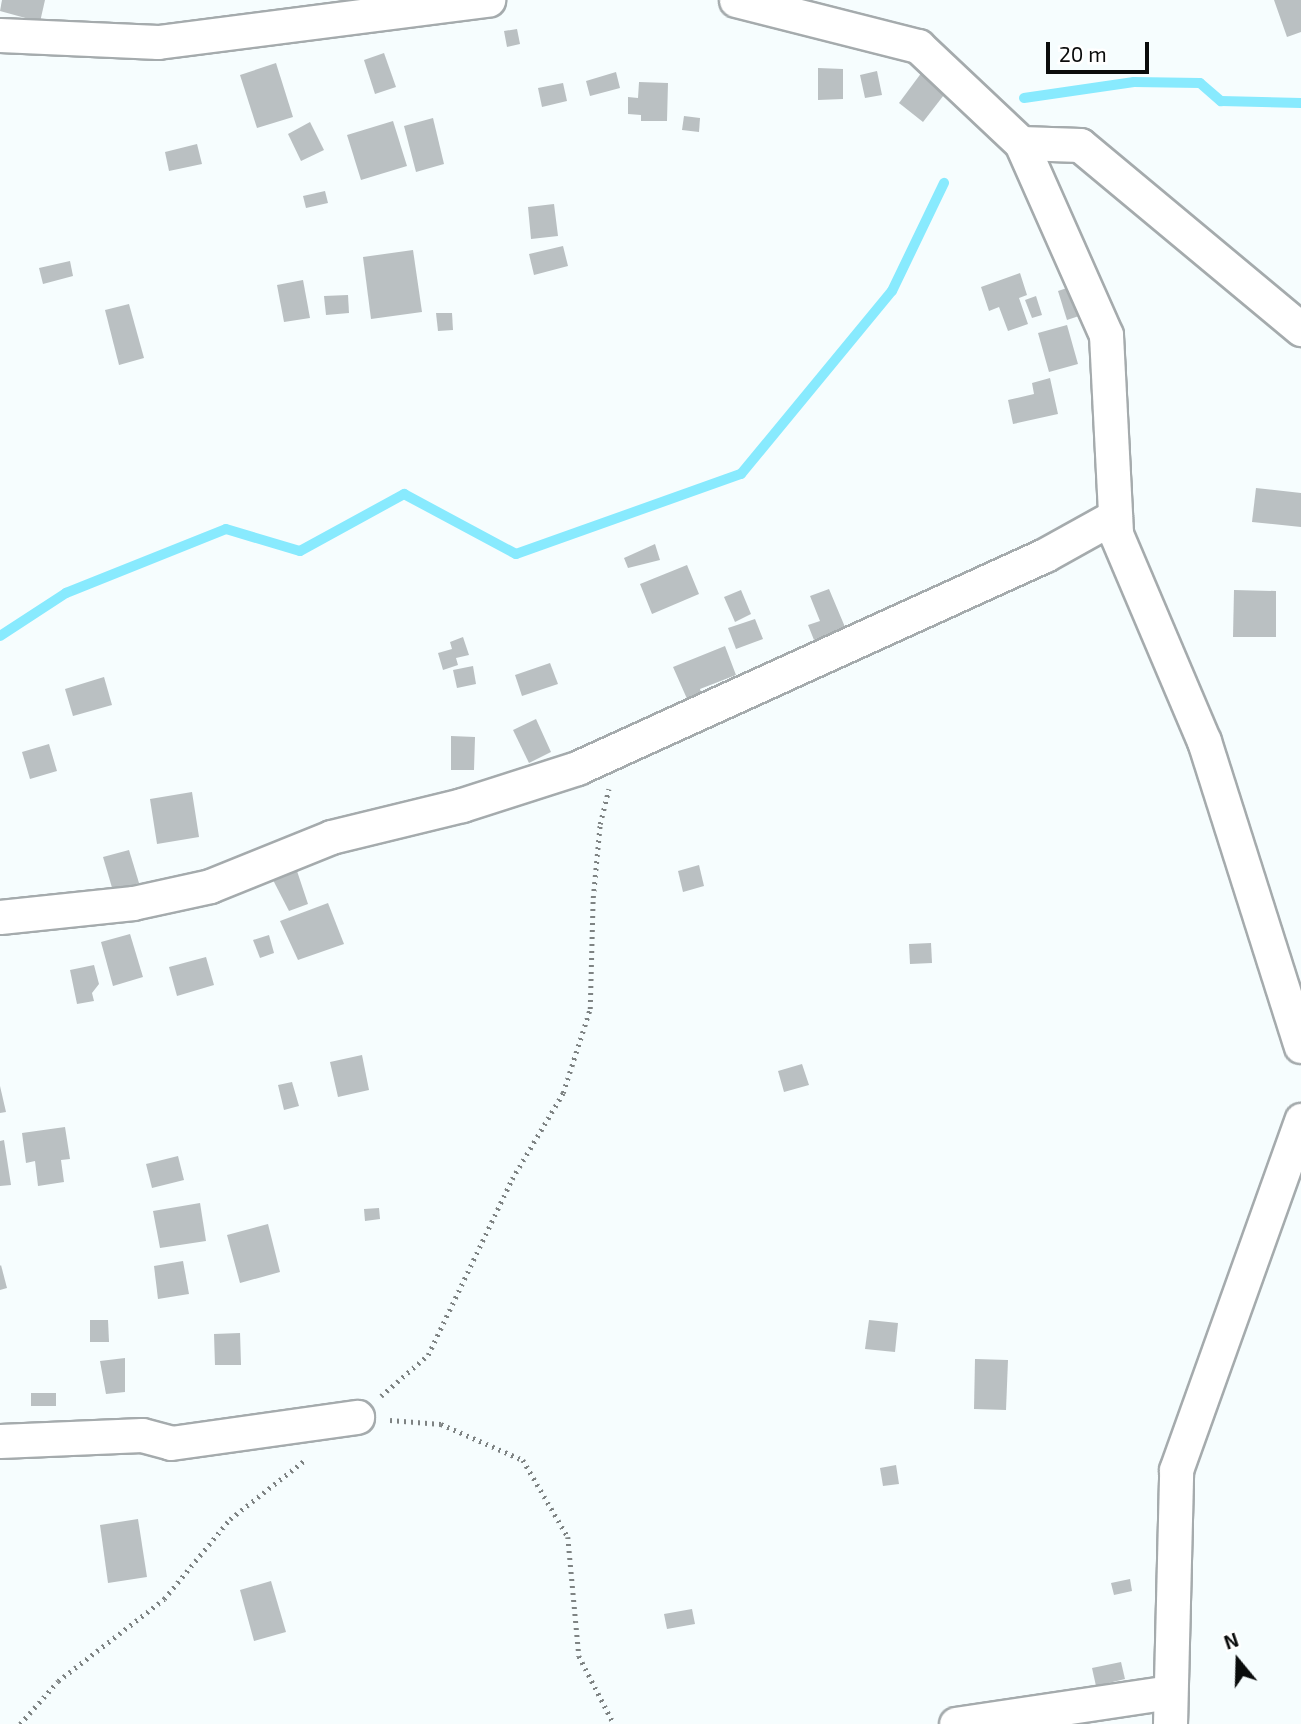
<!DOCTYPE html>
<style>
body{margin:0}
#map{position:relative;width:1301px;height:1724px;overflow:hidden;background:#f6fdfe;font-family:"Exo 2",sans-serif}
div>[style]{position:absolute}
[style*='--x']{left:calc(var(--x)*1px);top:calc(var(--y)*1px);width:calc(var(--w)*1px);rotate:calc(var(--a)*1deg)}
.stream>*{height:10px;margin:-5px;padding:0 5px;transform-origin:5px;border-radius:5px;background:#88eafe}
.building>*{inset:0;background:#bac0c2}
.path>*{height:4.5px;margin-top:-2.25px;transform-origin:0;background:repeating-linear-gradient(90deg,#7e8383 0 2px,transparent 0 7px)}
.roads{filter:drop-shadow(2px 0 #a5abad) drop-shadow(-2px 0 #a5abad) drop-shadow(0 2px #a5abad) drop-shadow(0 -2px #a5abad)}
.street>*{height:33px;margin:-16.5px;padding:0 16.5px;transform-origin:16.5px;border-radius:16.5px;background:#fff}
span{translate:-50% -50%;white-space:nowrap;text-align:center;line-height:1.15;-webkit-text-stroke:6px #fff;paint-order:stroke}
.north{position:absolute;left:1203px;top:1626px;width:70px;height:70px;-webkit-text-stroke:5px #fff;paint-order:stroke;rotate:341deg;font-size:19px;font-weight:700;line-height:28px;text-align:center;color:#0a0c0c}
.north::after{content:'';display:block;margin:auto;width:24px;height:32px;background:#0a0c0c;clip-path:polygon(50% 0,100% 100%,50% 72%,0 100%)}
.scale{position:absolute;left:1046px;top:42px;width:103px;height:32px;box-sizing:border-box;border:4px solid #0a0c0c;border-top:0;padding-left:9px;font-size:21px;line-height:24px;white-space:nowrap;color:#0a0c0c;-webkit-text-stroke:5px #fff;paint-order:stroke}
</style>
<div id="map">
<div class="stream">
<i style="--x:1024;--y:98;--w:111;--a:-8.3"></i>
<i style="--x:1134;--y:82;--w:66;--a:0.9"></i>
<i style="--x:1200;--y:83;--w:28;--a:41"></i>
<i style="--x:1221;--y:101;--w:80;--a:1.4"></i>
<i style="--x:0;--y:636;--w:79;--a:-33.1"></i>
<i style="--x:66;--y:593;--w:172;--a:-21.8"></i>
<i style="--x:226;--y:529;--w:77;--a:16.6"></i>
<i style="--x:300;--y:551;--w:119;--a:-28.7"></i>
<i style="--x:404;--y:494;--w:127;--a:28.2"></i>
<i style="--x:516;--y:554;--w:239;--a:-19.6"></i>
<i style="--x:741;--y:474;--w:237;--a:-50.5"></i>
<i style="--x:892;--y:291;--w:120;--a:-64.3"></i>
</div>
<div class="building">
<i style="clip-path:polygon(2px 0,45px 0,40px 22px,0 11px)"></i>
<i style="clip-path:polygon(1274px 0,1301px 0,1301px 32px,1287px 37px)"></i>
<i style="clip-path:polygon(517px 29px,520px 44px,507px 47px,504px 31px)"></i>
<i style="clip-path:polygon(384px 53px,396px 87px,375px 94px,364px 60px)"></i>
<i style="clip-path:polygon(276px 63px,293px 117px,257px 128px,240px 75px)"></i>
<i style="clip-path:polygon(818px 68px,843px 69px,843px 99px,818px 100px)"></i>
<i style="clip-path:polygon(877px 71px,882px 95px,865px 98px,860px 75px)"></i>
<i style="clip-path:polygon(616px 72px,620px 88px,590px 96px,586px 81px)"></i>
<i style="clip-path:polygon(922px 72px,947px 91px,923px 122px,899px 103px)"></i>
<i style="clip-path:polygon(639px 82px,668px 83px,667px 121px,641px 121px,641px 115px,628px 114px,628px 97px,638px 98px)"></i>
<i style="clip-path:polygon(563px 83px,567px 101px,542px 107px,538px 88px)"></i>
<i style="clip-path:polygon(684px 116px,700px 118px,699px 132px,682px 130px)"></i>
<i style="clip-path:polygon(433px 118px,444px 164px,416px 172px,404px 126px)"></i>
<i style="clip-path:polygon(393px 121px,407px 166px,361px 180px,347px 135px)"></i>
<i style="clip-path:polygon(310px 122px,324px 150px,301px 161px,288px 134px)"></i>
<i style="clip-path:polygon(197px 144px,202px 164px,169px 171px,165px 152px)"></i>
<i style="clip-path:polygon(325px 191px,328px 203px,306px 208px,303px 196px)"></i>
<i style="clip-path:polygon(554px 204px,558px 236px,531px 239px,528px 207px)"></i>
<i style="clip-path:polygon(563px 246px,568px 266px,534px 275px,529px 254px)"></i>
<i style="clip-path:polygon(413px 250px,422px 312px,371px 319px,363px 257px)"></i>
<i style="clip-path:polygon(70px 261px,73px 276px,43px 284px,39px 268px)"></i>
<i style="clip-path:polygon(1020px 273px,1027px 295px,1019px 298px,1028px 324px,1008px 331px,999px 307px,989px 311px,981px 287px)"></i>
<i style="clip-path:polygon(303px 280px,310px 318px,284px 322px,277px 285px)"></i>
<i style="clip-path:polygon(1070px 287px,1079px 316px,1067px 320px,1058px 291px)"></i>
<i style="clip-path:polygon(348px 295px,349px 313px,326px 315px,324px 296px)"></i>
<i style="clip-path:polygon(1036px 296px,1042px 315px,1032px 318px,1025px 300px)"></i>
<i style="clip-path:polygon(129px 304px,144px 358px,119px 365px,105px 310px)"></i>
<i style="clip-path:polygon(436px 313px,452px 313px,453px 330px,438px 331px)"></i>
<i style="clip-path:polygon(1067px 325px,1078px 364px,1049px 372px,1038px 333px)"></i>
<i style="clip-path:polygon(1050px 378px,1058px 414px,1013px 424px,1008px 400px,1034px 394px,1032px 383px)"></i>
<i style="clip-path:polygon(1256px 488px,1301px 493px,1301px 527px,1252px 522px)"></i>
<i style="clip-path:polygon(655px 544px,660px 560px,628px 568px,624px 558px)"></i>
<i style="clip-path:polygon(687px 565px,699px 594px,652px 614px,640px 584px)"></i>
<i style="clip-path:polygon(829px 589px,845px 627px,814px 640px,808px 625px,820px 621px,810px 596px)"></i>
<i style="clip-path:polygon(741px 590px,751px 614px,735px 622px,724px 597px)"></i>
<i style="clip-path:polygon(1234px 590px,1276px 591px,1276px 637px,1233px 637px)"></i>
<i style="clip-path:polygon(755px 619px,763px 639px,736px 649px,728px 628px)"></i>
<i style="clip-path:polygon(463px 637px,469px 655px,456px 658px,458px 665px,443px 670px,438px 653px,452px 649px,450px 642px)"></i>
<i style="clip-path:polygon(725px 646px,736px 675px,700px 689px,702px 696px,688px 701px,673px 667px)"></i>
<i style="clip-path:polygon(550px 663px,558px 684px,522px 696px,515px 675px)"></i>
<i style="clip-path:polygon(473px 666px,476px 684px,457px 688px,453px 670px)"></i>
<i style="clip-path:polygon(104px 677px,112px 705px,73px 716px,65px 689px)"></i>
<i style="clip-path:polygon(536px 719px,551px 752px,529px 763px,513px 730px)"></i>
<i style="clip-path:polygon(451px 736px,475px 737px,474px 770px,451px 770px)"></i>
<i style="clip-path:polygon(49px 744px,57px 771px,30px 779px,22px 752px)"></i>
<i style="clip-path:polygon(192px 792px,199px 837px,157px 844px,150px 799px)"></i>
<i style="clip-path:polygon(129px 850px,139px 883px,113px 891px,103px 857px)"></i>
<i style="clip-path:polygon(699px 865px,704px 886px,683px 892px,678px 871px)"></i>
<i style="clip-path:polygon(297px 871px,308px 904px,289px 911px,273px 880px)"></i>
<i style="clip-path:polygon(328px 903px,344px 944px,298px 960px,280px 921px)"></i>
<i style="clip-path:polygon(130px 934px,143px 977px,113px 986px,101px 942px)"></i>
<i style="clip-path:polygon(269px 935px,274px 953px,260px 958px,253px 940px)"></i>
<i style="clip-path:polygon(931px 943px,932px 963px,910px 964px,909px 944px)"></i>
<i style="clip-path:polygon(206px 957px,214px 985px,177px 996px,169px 967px)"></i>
<i style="clip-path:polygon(94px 965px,99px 984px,92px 993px,94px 1001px,77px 1004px,70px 970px)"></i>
<i style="clip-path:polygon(362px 1055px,369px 1090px,338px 1097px,330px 1062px)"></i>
<i style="clip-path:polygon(802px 1064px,809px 1085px,784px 1092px,778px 1071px)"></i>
<i style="clip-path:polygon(292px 1082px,299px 1106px,284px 1110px,278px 1085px)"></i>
<i style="clip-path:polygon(0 1086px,6px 1112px,0 1113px)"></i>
<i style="clip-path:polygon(65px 1127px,70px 1159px,61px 1160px,64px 1182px,38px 1186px,35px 1161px,26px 1163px,22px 1133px)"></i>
<i style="clip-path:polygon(4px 1140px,11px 1185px,0 1186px,0 1141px)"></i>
<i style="clip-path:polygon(178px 1156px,184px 1180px,152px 1188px,146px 1164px)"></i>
<i style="clip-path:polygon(200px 1203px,206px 1241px,160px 1248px,153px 1211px)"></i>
<i style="clip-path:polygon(379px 1208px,380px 1219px,365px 1221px,364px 1209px)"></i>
<i style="clip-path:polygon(268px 1224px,280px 1272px,240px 1283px,227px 1235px)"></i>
<i style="clip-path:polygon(183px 1261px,189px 1294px,158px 1299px,154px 1266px)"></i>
<i style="clip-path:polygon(1px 1265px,7px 1288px,0 1290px,0 1266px)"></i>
<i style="clip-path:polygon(90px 1320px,108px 1320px,109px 1342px,90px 1342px)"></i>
<i style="clip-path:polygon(869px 1320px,898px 1323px,895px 1352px,865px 1349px)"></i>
<i style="clip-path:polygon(240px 1333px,241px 1365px,215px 1365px,214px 1334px)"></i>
<i style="clip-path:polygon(125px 1358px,125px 1392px,106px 1394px,100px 1361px)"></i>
<i style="clip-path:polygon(975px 1359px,1008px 1360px,1006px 1410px,974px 1409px)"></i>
<i style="clip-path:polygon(31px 1393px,56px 1393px,56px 1406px,31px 1406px)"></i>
<i style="clip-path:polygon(896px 1465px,899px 1484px,883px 1486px,880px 1468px)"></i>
<i style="clip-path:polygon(138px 1519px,147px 1577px,108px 1583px,100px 1525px)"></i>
<i style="clip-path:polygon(1130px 1579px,1132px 1591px,1114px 1595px,1111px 1583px)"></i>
<i style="clip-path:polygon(271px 1581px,286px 1632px,254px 1641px,240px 1590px)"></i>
<i style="clip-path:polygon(692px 1609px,695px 1624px,667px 1629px,664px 1614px)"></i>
<i style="clip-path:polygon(1121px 1662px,1125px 1679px,1096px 1686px,1092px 1668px)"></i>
</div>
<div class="path">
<i style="--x:381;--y:1396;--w:62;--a:-41.1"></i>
<i style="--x:428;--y:1355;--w:195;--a:-64.5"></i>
<i style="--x:512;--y:1179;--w:100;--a:-59.3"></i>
<i style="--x:563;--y:1093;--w:88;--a:-72.2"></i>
<i style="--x:590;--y:1009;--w:111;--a:-88.5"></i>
<i style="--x:593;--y:898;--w:74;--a:-84.6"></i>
<i style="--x:600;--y:824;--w:36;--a:-76"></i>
<i style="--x:390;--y:1420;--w:51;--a:4.5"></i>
<i style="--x:441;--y:1424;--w:90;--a:23.7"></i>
<i style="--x:523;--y:1460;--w:89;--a:59.7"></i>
<i style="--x:568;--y:1537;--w:120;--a:84.7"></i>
<i style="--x:579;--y:1656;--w:76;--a:62.8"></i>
<i style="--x:20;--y:1724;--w:57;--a:-48.5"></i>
<i style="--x:58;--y:1681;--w:134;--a:-37.7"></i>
<i style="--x:164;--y:1599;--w:104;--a:-50.5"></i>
<i style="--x:230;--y:1519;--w:95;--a:-38.2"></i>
</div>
<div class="roads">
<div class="street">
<i style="--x:736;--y:0;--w:188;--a:14.2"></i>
<i style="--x:918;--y:46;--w:141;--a:43.3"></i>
<i style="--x:1021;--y:143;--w:59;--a:1.9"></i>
<i style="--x:1080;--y:145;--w:288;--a:39.8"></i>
<i style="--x:0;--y:35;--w:158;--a:2.5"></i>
<i style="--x:158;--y:42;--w:333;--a:-7.3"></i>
<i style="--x:1021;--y:143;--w:210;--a:66.1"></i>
<i style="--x:1106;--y:335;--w:199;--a:87.1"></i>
<i style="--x:1116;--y:534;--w:225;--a:67"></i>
<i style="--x:1204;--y:741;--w:320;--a:72.4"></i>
<i style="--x:0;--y:917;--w:134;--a:-6"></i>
<i style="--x:133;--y:903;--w:79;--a:-12.4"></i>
<i style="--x:210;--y:886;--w:131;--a:-22"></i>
<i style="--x:331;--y:837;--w:135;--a:-13.7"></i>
<i style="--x:462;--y:805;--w:121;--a:-17.8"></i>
<i style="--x:577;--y:768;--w:514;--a:-24.47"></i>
<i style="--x:1045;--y:555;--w:80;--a:-29.1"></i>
<i style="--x:0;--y:1441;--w:142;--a:-2.4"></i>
<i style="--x:142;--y:1435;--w:30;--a:15"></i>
<i style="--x:171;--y:1443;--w:188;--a:-8"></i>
<i style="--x:956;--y:1724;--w:215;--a:-8.5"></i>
<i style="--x:1170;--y:1724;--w:254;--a:-88.6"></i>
<i style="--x:1176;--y:1470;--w:372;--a:-70.3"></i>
</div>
</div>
<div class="north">N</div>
<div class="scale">20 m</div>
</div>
